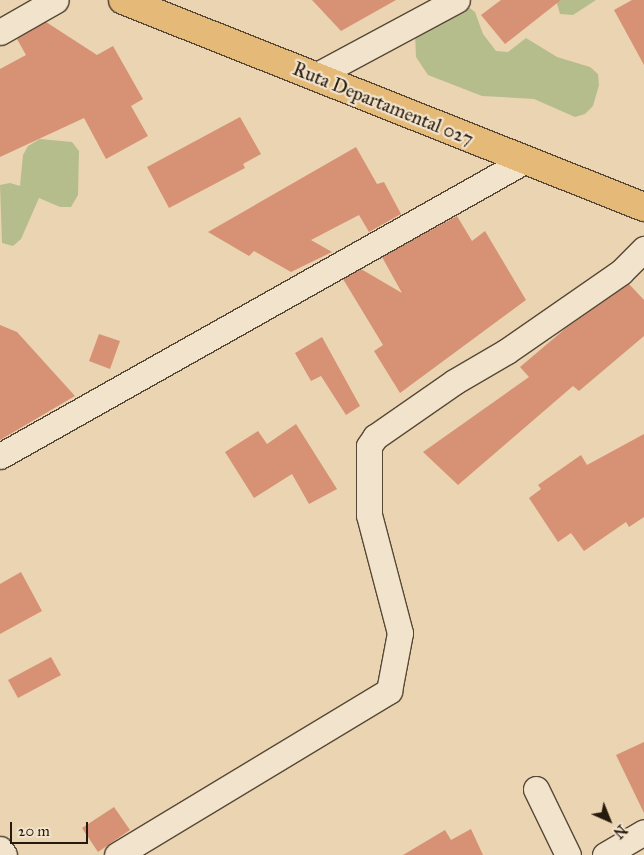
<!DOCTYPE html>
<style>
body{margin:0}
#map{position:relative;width:644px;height:855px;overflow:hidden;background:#ead4b1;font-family:"IM FELL Great Primer",serif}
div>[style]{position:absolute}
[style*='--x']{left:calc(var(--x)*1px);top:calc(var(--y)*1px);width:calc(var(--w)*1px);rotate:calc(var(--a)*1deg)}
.green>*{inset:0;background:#b6bd8c}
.building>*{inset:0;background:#d79275}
.roads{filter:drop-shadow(1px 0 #574836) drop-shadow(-1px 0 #574836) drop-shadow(0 1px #574836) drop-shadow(0 -1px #574836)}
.minor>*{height:25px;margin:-12.5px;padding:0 12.5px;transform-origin:12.5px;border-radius:12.5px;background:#f1e3cc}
.major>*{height:28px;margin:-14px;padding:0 14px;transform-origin:14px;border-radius:14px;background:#e5ba78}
span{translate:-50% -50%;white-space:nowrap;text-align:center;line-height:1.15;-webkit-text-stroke:4.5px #f1e3cc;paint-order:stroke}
.street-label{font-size:19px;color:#26190d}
.north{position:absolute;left:584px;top:795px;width:50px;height:50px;-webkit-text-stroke:4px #f1e3cc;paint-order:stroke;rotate:136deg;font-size:14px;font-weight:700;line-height:20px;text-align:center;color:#26190d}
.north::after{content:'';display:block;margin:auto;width:18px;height:22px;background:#26190d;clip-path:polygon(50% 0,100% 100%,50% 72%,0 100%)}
.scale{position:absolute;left:10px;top:822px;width:78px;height:22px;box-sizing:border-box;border:2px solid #26190d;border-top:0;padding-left:6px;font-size:15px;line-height:18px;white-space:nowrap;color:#26190d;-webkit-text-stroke:4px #f1e3cc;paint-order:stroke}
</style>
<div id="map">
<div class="green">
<i style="clip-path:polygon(556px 0,596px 0,573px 15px,560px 14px)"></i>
<i style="clip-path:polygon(467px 6px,475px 12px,483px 34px,496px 51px,508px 52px,526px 38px,557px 57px,590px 67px,598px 74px,599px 85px,593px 106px,585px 114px,575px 117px,534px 99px,482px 96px,428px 75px,416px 57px,415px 33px)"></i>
<i style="clip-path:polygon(40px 139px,72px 142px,79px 151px,78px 195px,71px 207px,60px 207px,39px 198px,21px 239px,13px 246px,2px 243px,0 185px,10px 183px,20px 186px,23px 155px,28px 146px)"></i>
</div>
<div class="building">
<i style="clip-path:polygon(312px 0,396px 0,341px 31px)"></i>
<i style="clip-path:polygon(501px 0,561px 0,505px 44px,481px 15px)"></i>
<i style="clip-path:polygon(632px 0,644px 0,644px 65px,614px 10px)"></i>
<i style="clip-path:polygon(46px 22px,97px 55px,113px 46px,143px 99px,131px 106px,148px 136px,106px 159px,84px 118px,0 157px,0 69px,26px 55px,17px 39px)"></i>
<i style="clip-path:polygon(240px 117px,261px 154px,243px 164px,245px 168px,169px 208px,147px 167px)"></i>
<i style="clip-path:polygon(356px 147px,377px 184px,384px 182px,401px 214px,369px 232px,359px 215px,311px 240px,332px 252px,291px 272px,254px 251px,249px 256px,208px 232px)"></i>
<i style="clip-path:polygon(457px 216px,472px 241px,485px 231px,526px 300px,400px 393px,374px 351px,383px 345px,343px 279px,361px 269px,402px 293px,382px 257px)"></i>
<i style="clip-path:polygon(629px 284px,644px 300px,644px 336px,579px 391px,573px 386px,458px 485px,423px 452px,529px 377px,520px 367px,566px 328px)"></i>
<i style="clip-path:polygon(0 325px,17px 332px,75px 396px,0 440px)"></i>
<i style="clip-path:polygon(99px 334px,120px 341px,110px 369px,89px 361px)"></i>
<i style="clip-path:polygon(322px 337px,360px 406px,346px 415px,321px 376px,311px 381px,295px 353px)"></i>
<i style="clip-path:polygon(296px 424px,337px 489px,309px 504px,292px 474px,254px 498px,225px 452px,258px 431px,267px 444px)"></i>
<i style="clip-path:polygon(644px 434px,644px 517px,629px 527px,626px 522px,584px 551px,571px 533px,558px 542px,529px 498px,541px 489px,538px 485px,581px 455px,587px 465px)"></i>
<i style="clip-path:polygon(21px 572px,42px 611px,0 634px,0 584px)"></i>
<i style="clip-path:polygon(51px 657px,61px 675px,18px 698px,8px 680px)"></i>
<i style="clip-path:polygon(644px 742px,644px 813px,616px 755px)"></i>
<i style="clip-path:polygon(114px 807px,130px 830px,98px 852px,82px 828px)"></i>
<i style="clip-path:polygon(471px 829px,483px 855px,403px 855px,445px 830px,451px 840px)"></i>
</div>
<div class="roads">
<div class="minor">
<i style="--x:0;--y:32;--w:64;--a:-29.7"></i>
<i style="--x:315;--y:76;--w:161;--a:-28.2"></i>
<i style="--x:0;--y:456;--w:604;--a:-29.37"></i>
<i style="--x:536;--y:789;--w:73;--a:64.1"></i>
<i style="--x:0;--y:849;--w:7;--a:56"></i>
<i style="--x:117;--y:855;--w:318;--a:-31.1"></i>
<i style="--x:389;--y:691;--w:59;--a:-79.3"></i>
<i style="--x:400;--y:633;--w:122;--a:-104.7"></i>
<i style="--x:369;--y:515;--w:69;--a:-90"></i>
<i style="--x:369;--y:446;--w:11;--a:-56"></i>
<i style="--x:375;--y:437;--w:96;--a:-34.8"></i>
<i style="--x:454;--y:382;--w:61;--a:-30.3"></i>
<i style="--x:507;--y:351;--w:139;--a:-34.7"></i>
<i style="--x:621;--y:272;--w:33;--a:-45"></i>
<i style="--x:605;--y:855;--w:45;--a:-30.5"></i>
</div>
<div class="major">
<i style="--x:123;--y:0;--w:561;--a:21.67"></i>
</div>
</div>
<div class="street-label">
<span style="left:383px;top:104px;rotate:22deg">Ruta Departamental 027</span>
</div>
<div class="north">N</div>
<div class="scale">20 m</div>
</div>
